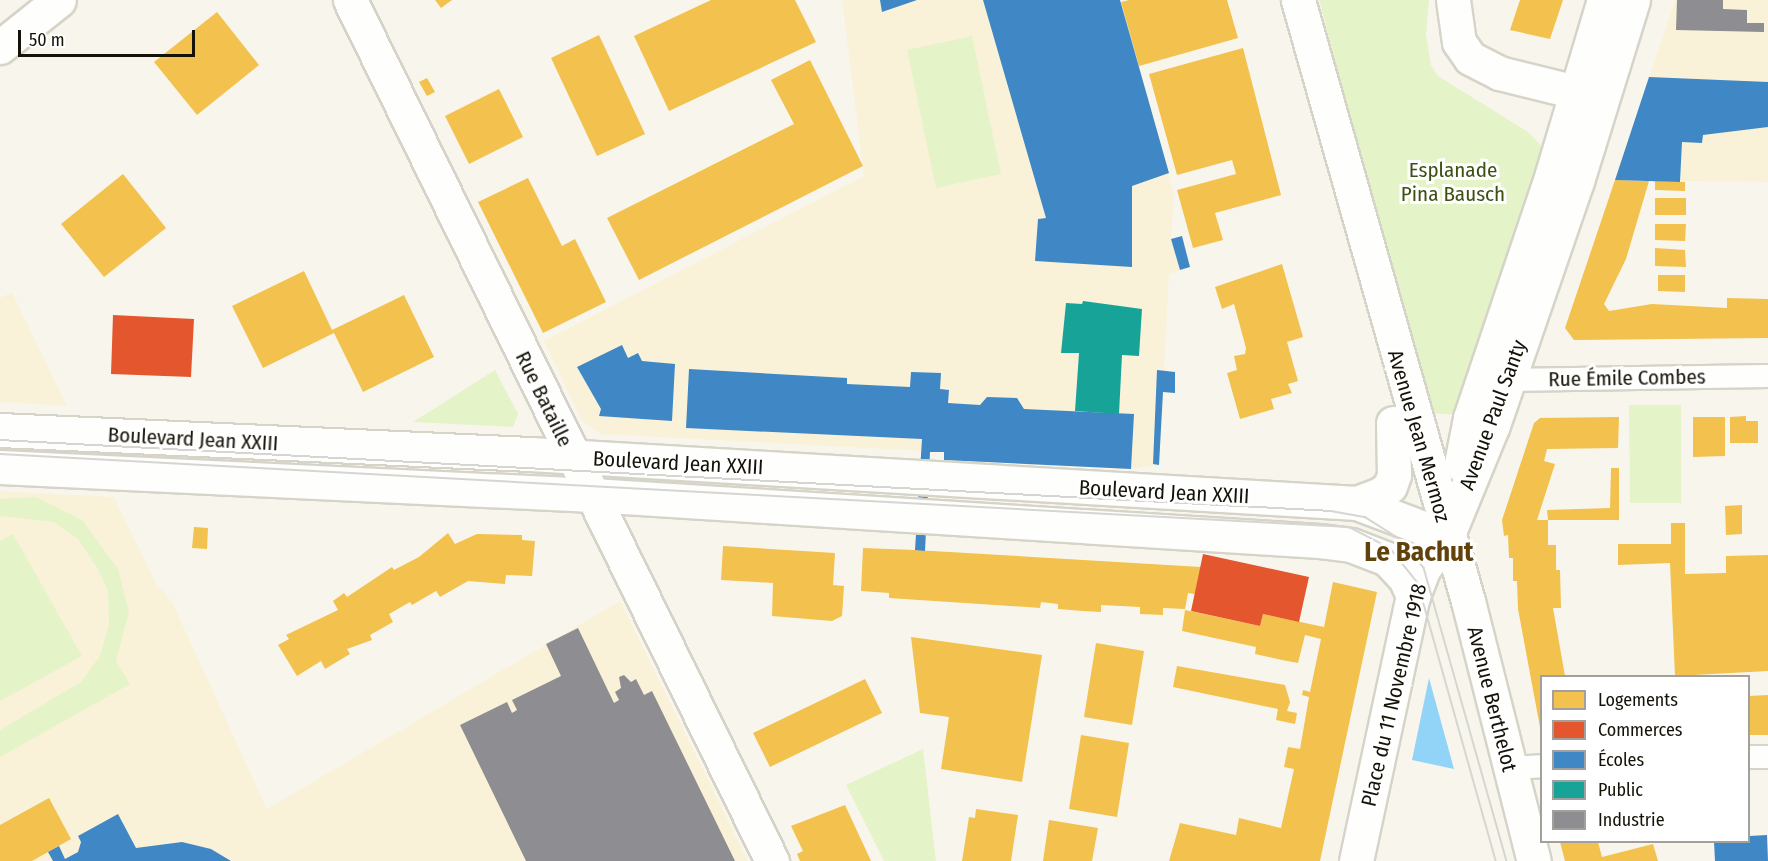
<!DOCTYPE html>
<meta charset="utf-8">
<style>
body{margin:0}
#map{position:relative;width:1768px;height:861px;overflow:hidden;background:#f8f6ec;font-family:"Fira Sans Condensed",sans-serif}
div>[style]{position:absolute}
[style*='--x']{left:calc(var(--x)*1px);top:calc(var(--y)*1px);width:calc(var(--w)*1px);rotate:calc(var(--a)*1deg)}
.built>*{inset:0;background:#f9f2d8}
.green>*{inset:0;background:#e5f3c8}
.water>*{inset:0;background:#92d3f8}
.homes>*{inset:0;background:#f2c14e}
.shops>*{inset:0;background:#e4572e}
.schools>*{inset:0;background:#3f88c5}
.public>*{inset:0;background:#17a398}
.industry>*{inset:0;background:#8d8d92}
.roads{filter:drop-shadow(2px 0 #d6d4c9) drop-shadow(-2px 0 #d6d4c9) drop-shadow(0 2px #d6d4c9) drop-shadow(0 -2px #d6d4c9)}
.street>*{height:22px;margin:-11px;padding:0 11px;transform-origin:11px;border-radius:11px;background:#fefefc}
.secondary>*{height:33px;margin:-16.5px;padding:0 16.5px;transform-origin:16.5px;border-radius:16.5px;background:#fefefc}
.primary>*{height:33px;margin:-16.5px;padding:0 16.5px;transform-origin:16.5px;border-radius:16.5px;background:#fefefc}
.tram>*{height:1.5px;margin:-0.75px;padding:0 0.75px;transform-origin:0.75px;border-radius:0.75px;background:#d5d5d2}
span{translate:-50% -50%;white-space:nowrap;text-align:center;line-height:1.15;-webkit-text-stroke:6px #fff;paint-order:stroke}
.park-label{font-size:21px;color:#3d5011}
.street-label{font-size:21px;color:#151207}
.district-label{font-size:27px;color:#62420b;font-weight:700}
.legend{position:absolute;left:1540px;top:675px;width:210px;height:168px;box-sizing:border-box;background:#fff;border:2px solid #a1a09c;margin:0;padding:8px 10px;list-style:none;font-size:18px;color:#151207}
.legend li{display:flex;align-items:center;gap:12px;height:30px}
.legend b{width:30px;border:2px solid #a1a09c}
.scale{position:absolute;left:18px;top:30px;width:177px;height:27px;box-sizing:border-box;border:3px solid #151207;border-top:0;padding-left:8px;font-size:18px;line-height:21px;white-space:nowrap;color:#151207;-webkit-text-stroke:4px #fff;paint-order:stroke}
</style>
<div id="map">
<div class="built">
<i style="clip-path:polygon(842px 0,1120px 0,1174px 194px,1171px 239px,1180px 270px,1169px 274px,1164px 370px,1175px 372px,1175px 393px,1163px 392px,1159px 465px,1131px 469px,944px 460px,944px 452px,601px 434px,582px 421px,544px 341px,864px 176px)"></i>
<i style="clip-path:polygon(1675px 0,1768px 0,1768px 182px,1615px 180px)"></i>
<i style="clip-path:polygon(12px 292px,67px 406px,0 402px,0 298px)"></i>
<i style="clip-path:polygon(0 491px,114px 497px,156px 583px,172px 602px,267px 809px,620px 601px,748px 861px,0 861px)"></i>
</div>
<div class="green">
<i style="clip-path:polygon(1319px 0,1429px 0,1426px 34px,1431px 65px,1438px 76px,1528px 132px,1547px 152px,1461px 415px,1427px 413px)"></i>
<i style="clip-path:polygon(972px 36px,1001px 174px,936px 188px,907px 50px)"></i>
<i style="clip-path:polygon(495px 370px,518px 414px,513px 427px,413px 422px)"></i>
<i style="clip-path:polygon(1629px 405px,1681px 405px,1681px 503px,1630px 503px)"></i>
<i style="clip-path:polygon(36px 497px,82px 520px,118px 569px,129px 612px,116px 661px,130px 684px,0 757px,0 730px,81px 682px,100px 656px,109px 625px,108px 591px,98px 569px,78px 539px,54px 522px,0 516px,0 499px)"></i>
<i style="clip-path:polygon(13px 534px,82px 656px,0 701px,0 541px)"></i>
<i style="clip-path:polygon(923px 749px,936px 861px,884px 861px,846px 785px)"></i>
</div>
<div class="water">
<i style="clip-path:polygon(1429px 678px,1454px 769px,1412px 760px)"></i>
</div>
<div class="homes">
<i style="clip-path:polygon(435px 0,452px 0,441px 8px)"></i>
<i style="clip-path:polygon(711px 0,795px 0,816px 42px,669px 111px,634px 36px)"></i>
<i style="clip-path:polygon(1129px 0,1227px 0,1238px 38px,1139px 66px,1121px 2px)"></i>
<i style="clip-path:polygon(1520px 0,1563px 0,1550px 39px,1510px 30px)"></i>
<i style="clip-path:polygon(217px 12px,259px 65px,197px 115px,154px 62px)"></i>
<i style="clip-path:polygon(599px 35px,645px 134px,597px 156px,551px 58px)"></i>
<i style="clip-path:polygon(1243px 48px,1281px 195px,1215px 213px,1223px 240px,1193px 248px,1177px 190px,1236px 174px,1232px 160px,1177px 175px,1149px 74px)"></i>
<i style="clip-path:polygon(810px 60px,863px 166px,639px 280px,607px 218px,794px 124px,771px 80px)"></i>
<i style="clip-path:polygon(427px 78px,435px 92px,427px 96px,419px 82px)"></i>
<i style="clip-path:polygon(499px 89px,523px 137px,469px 164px,445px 116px)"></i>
<i style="clip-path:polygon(123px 174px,166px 228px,104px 277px,61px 224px)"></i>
<i style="clip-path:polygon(528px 178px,562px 246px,575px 239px,606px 302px,543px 333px,478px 202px)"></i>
<i style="clip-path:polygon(1615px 180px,1649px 181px,1626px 259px,1604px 304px,1609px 311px,1652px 304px,1727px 308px,1727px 298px,1768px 299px,1768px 338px,1574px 340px,1565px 328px)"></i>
<i style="clip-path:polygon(1655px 181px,1685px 182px,1685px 191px,1655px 190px)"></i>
<i style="clip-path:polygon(1655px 198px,1686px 198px,1686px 215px,1655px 215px)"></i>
<i style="clip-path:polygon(1655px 224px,1686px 224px,1685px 241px,1655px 240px)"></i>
<i style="clip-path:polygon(1655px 248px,1685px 250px,1686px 267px,1655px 266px)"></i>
<i style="clip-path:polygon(1282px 264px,1303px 337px,1287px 342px,1298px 381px,1288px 384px,1292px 393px,1271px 399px,1274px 409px,1240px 419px,1227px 373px,1237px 370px,1234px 356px,1245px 354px,1246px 348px,1234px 304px,1222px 309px,1215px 287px)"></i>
<i style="clip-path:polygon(304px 271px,332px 330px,404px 295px,434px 357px,363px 392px,334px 333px,263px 368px,232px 306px)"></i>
<i style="clip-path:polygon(1658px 275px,1685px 275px,1685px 292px,1658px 291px)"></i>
<i style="clip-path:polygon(1746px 416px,1746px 421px,1758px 421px,1758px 443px,1730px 443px,1730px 417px)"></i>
<i style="clip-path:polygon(1619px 417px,1618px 448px,1547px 449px,1544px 461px,1555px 464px,1537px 520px,1548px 520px,1547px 510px,1610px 508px,1611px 468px,1619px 468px,1619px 520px,1548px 520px,1548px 545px,1556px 545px,1556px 570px,1560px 570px,1561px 608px,1553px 608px,1565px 676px,1542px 676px,1542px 738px,1518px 609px,1517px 581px,1513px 581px,1513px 558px,1509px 558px,1508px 535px,1504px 536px,1502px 520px,1534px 423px,1540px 418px)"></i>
<i style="clip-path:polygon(1693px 417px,1725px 417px,1725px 456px,1693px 457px)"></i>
<i style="clip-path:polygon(1742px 505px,1742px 534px,1726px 535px,1725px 506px)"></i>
<i style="clip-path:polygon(1671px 523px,1685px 523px,1685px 574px,1726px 573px,1726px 556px,1768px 555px,1768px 671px,1675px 676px,1670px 563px,1618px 565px,1618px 544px,1671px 544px)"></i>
<i style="clip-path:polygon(194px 527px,208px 528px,207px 549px,192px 548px)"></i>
<i style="clip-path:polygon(448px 533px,455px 544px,477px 534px,522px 535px,522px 540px,535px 541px,532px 576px,506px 575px,505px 584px,468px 581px,440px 597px,436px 591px,412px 605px,410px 602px,389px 614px,393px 622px,370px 635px,372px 640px,347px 649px,350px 654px,325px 669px,321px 661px,297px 676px,278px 645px,289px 639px,286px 635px,338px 610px,333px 601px,344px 593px,347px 597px,392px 567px,394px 570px,419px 557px)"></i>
<i style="clip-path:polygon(723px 546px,835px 553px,833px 585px,844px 586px,842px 616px,832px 621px,772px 616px,773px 583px,721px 580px)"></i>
<i style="clip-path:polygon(863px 548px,915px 550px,1201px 567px,1195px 594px,1188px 593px,1185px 609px,1163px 608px,1163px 615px,1140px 614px,1140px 607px,1101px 605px,1101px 612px,1083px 611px,1058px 609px,1058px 604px,1041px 602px,1040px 608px,1027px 607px,889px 598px,889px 593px,861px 591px)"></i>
<i style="clip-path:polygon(1333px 582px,1377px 592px,1320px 861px,1169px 861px,1180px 823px,1236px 835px,1239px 818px,1281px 828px,1294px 769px,1284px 767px,1288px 747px,1300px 749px,1309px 697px,1302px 695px,1303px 690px,1310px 692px,1321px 639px,1305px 635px,1298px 663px,1282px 660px,1255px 654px,1256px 647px,1182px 631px,1185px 610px,1260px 626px,1263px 614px,1324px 627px)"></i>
<i style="clip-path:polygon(911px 637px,1042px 655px,1022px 782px,941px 769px,949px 717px,920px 713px)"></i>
<i style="clip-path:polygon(1096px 643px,1144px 651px,1132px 725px,1084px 717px)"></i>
<i style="clip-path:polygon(1177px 666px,1285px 685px,1290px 702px,1287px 711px,1297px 713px,1295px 724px,1276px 720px,1278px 709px,1173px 687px)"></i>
<i style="clip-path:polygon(865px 679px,882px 713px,770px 767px,753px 733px)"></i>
<i style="clip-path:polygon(1768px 695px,1768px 735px,1748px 735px,1748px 696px)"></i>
<i style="clip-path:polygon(1081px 735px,1129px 743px,1117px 817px,1069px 809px)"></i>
<i style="clip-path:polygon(49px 798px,71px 839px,32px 861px,0 861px,0 825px)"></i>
<i style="clip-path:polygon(845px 805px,871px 861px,800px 861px,797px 854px,803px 851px,791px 826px)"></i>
<i style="clip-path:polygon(976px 809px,1018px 815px,1011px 861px,962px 861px,969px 817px,975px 818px)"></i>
<i style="clip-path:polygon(1049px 820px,1098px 828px,1092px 861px,1043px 861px)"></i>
<i style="clip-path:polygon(1560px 842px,1598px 842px,1602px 857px,1653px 844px,1658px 861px,1565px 861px)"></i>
</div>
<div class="shops">
<i style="clip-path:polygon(113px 315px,194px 319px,191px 377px,111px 374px)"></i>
<i style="clip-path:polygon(1203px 554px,1309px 577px,1299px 622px,1263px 614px,1260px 626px,1191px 611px)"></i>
</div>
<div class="schools">
<i style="clip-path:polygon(880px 0,917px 0,882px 12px)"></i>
<i style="clip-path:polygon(983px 0,1120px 0,1169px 173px,1132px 186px,1132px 267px,1035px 261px,1038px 219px,1046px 218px)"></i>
<i style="clip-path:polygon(1649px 77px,1768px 82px,1768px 127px,1703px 135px,1702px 143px,1682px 142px,1680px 182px,1615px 180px)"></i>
<i style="clip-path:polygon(1182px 236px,1190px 267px,1180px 270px,1171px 239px)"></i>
<i style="clip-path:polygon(622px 345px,628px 358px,638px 353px,642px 361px,675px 364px,672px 421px,599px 416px,601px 409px,577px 367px)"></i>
<i style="clip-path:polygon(689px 369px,847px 378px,847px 384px,910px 387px,911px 372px,941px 373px,940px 389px,949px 390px,948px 403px,980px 405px,987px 397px,1017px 398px,1024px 409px,1134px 414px,1131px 469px,944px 460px,944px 452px,930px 452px,925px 551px,915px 550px,922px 439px,686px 428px)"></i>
<i style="clip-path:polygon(1157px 370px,1175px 372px,1175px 393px,1163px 392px,1159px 465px,1153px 464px)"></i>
<i style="clip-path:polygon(118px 814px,136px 848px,182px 842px,211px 849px,231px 861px,53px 861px,48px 852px,59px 846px,65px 859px,78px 852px,81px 842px,78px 836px)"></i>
<i style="clip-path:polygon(1767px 835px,1768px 861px,1715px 861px,1714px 842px,1749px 842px,1749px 836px)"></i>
</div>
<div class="public">
<i style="clip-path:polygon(1083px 301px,1142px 309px,1139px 356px,1122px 355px,1119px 414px,1075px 411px,1079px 353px,1061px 353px,1066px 303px,1082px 304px)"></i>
</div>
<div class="industry">
<i style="clip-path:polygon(1677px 0,1723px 0,1723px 9px,1747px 10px,1747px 23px,1764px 23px,1764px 32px,1676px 30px)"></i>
<i style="clip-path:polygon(578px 628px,614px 703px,619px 700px,615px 692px,621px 688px,619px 677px,624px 675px,631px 682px,636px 679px,644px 695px,652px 691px,735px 861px,526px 861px,460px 725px,507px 702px,512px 713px,517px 710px,512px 700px,561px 676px,546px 644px)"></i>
</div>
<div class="roads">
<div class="street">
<i style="--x:1497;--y:376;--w:11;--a:22"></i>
<i style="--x:1507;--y:380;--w:261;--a:-0.9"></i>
<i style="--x:1748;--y:757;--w:20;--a:0"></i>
<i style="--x:1508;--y:768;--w:34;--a:-3"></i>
</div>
<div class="secondary">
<i style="--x:350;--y:0;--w:959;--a:63.89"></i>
<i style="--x:1453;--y:0;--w:42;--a:81.9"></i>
<i style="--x:1459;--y:42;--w:19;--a:55"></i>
<i style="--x:1470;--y:58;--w:33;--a:27"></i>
<i style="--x:1499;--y:73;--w:100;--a:13.9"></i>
<i style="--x:0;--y:47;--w:75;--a:-38.5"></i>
<i style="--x:0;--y:430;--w:531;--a:2.59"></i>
<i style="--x:530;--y:454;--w:828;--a:3.39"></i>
<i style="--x:1357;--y:503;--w:96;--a:20.7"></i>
<i style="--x:1461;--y:464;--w:47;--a:-78.9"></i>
<i style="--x:1470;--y:418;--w:257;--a:-71.4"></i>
<i style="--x:1552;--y:174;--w:182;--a:-73.4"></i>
<i style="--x:0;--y:467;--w:593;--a:2.71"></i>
<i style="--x:592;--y:495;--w:729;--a:3.62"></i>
<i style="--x:1320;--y:541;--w:31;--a:7"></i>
<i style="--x:1351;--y:545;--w:39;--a:21"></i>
<i style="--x:1387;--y:559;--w:26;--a:47"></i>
<i style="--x:1405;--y:578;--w:20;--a:66"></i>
<i style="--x:1357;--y:503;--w:26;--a:-21"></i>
<i style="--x:1381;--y:494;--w:12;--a:-42"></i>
<i style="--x:1390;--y:486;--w:12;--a:-70"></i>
<i style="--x:1394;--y:475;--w:52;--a:-91.1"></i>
<i style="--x:1447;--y:537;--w:121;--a:-67.7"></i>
<i style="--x:1493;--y:425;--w:258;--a:-71"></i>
<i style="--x:1577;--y:181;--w:189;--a:-72.8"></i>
</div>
<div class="primary">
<i style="--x:1298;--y:0;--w:625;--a:74.21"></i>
<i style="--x:1468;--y:601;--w:268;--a:75.8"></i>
<i style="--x:1356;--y:861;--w:271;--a:-77.9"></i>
<i style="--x:1413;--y:596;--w:30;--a:-69"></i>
<i style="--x:1424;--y:568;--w:39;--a:-53"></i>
</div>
</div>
<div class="tram">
<i style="--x:0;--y:440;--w:1333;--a:3.05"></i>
<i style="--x:1331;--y:511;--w:35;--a:10"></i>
<i style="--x:1365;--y:517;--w:45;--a:32.3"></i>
<i style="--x:1403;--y:541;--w:34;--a:52"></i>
<i style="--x:1424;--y:568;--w:305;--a:74.2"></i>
<i style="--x:0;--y:454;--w:1351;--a:3.1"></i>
<i style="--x:1349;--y:527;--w:46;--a:27.1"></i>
<i style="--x:1390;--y:548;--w:45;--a:51.3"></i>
<i style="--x:1418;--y:583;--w:289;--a:74.3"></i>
</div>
<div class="park-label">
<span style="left:1453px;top:182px">Esplanade<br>Pina Bausch</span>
</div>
<div class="street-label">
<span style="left:1627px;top:378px;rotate:-1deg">Rue Émile Combes</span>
<span style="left:544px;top:399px;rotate:64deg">Rue Bataille</span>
<span style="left:1493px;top:415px;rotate:-70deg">Avenue Paul Santy</span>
<span style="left:1419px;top:436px;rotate:74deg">Avenue Jean Mermoz</span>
<span style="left:193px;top:439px;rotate:3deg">Boulevard Jean XXIII</span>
<span style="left:678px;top:463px;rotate:3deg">Boulevard Jean XXIII</span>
<span style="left:1164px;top:492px;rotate:3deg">Boulevard Jean XXIII</span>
<span style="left:1394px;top:695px;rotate:-77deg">Place du 11 Novembre 1918</span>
<span style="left:1492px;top:699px;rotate:76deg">Avenue Berthelot</span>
</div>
<div class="district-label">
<span style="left:1419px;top:553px">Le Bachut</span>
</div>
<ul class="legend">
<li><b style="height:16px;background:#f2c14e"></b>Logements</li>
<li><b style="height:16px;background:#e4572e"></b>Commerces</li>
<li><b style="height:16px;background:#3f88c5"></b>Écoles</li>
<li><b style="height:16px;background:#17a398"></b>Public</li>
<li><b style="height:16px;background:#8d8d92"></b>Industrie</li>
</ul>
<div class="scale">50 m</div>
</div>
